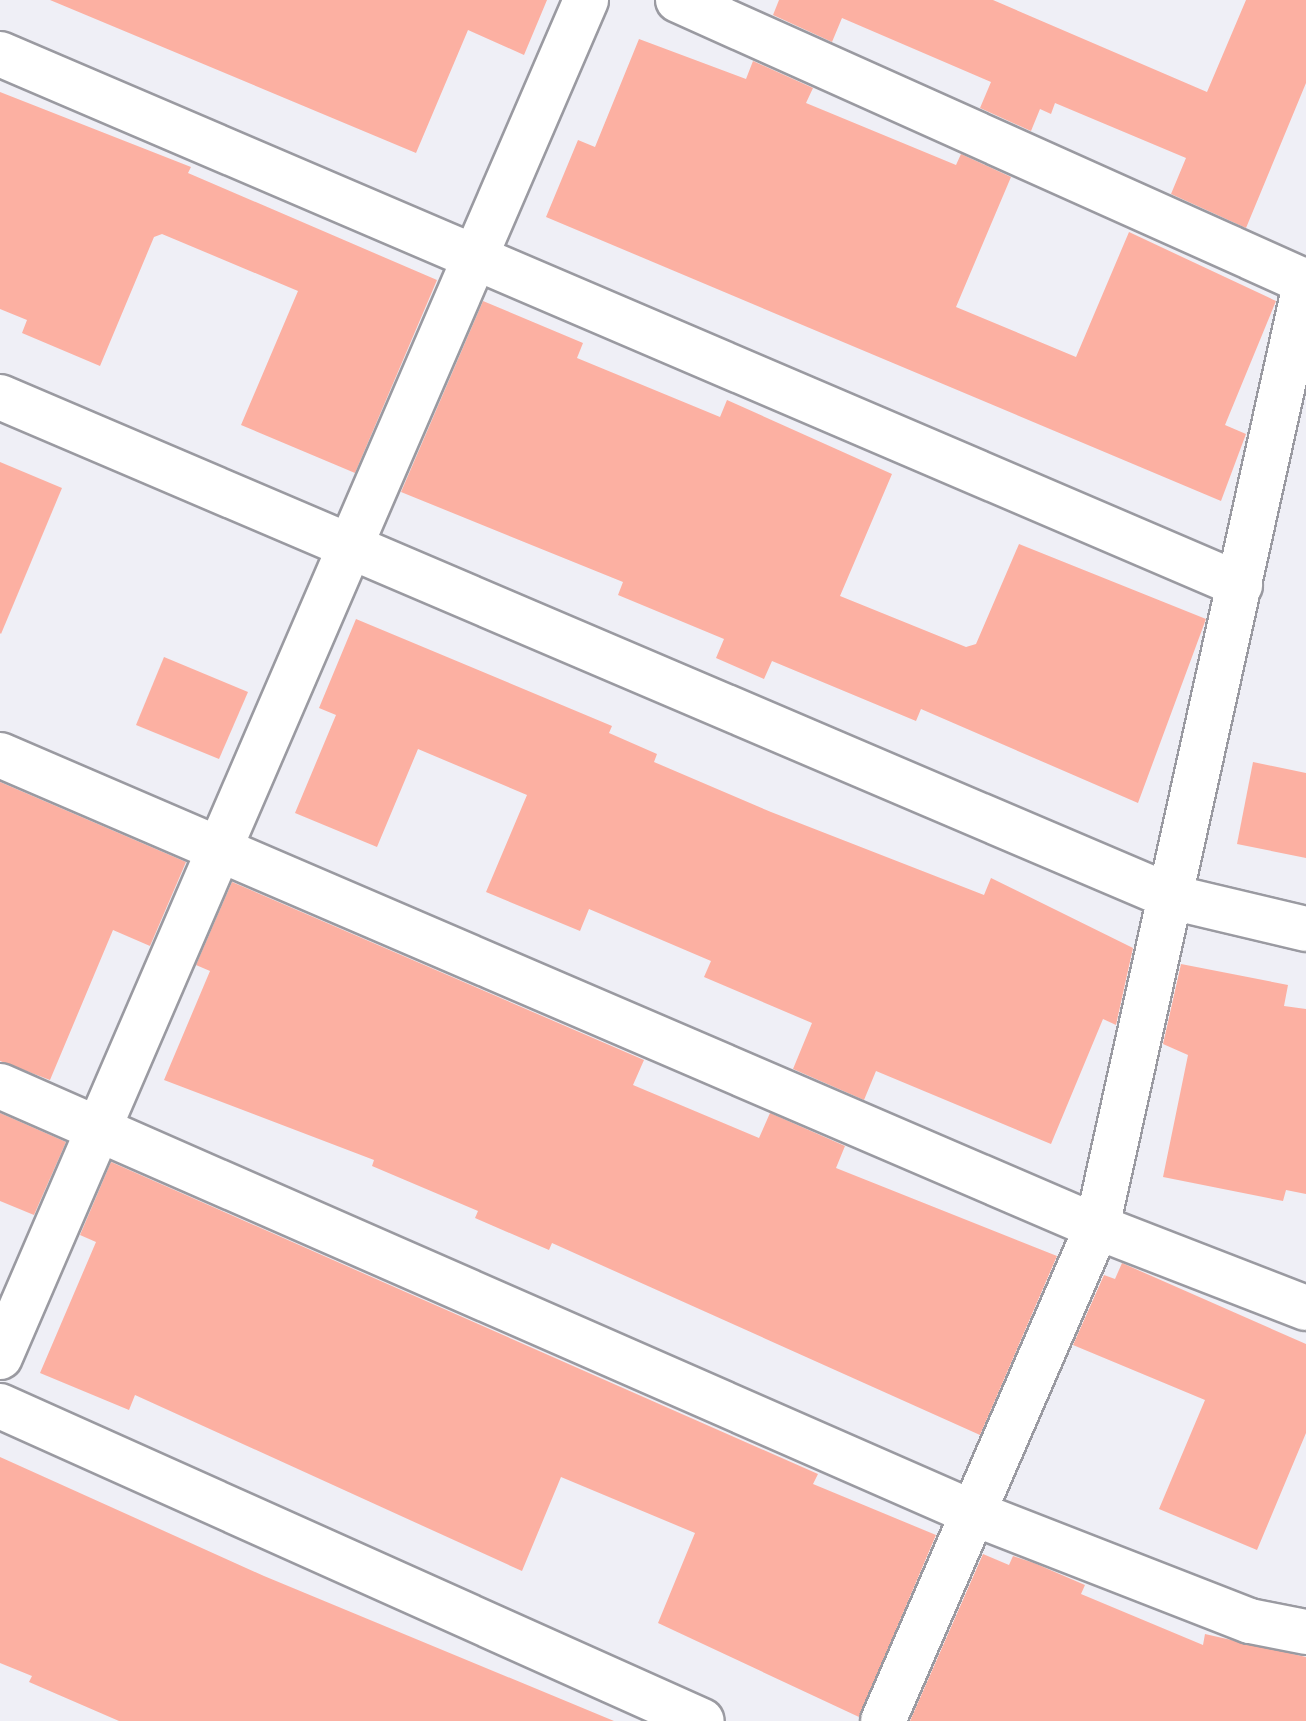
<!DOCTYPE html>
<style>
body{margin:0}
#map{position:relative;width:1306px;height:1721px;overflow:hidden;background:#efeff6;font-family:Jost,sans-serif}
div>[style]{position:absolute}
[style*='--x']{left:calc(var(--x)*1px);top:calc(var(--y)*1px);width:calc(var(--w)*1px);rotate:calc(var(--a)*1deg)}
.building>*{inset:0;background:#fcb0a2}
.roads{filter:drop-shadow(2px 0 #9a9aa1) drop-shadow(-2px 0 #9a9aa1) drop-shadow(0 2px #9a9aa1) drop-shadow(0 -2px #9a9aa1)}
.minor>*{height:44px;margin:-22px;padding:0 22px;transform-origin:22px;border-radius:22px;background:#fff}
span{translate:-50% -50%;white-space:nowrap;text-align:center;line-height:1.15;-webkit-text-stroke:8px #fdfdfe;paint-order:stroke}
</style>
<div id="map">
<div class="building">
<i style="clip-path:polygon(50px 0,547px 0,524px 55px,468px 30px,416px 153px)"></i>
<i style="clip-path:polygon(779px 0,993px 0,1207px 92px,1246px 0,1306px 0,1306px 83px,1246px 228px,1171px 194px,1186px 158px,1055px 103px,1051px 114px,1040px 109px,1031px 131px,980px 108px,991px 82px,842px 18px,832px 42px,773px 15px)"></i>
<i style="clip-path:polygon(639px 39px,746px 79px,753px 61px,813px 88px,806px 103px,956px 165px,961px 154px,1011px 177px,956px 307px,1076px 357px,1129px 232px,1276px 301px,1225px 425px,1246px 434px,1221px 501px,546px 217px,578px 140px,595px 147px)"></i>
<i style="clip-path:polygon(0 92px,191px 167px,188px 173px,437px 280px,355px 473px,241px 425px,298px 291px,162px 234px,154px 237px,100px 366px,22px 333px,27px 320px,0 309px)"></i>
<i style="clip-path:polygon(483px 301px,583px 343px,577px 358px,720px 417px,727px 400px,892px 474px,840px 596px,966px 647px,976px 644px,1019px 544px,1206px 619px,1138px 803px,921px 709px,916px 721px,772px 661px,764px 679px,716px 658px,724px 639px,618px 595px,623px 582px,401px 492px)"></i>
<i style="clip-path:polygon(0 462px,62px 488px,1px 634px,0 633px)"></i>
<i style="clip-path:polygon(356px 619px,612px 726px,609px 733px,657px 754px,654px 762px,771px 812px,984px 895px,991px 878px,1133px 948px,1116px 1025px,1103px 1019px,1051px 1144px,876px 1071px,864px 1100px,793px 1069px,812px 1023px,704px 977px,711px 961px,589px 909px,580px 931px,486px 892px,527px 795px,418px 749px,377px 847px,295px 813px,336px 715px,319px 708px)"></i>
<i style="clip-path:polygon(164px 657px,248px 692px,219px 759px,136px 725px)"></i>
<i style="clip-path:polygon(1253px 762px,1306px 773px,1306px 858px,1237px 844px)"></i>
<i style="clip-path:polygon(0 782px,186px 862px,150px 946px,113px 930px,50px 1080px,0 1061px)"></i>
<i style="clip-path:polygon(232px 882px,644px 1060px,633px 1085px,759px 1138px,770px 1113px,845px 1146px,836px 1168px,1057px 1256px,980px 1435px,552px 1243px,549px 1250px,475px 1218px,478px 1211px,372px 1166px,374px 1160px,164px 1080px,210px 971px,196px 965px)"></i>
<i style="clip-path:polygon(1181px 964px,1288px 985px,1284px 1006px,1306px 1009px,1306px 1194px,1286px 1190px,1283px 1201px,1163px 1177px,1188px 1055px,1163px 1044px)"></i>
<i style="clip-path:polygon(0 1113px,66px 1142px,34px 1215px,0 1201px)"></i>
<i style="clip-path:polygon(111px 1162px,818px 1474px,813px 1484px,936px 1535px,859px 1717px,658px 1623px,695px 1533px,561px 1477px,522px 1571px,135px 1395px,129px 1410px,40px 1373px,96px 1242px,80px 1235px)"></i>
<i style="clip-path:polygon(1122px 1263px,1306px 1344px,1306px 1433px,1257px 1550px,1159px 1509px,1205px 1400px,1073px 1345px,1104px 1275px,1115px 1279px)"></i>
<i style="clip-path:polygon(0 1457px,264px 1576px,614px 1721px,119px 1721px,29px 1682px,32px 1676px,0 1663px)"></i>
<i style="clip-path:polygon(983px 1554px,1009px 1565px,1013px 1556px,1034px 1563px,1085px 1585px,1081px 1594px,1203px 1645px,1205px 1634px,1306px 1657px,1306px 1721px,910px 1721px)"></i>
</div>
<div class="roads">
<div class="minor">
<i style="--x:678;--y:0;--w:688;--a:24.18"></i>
<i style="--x:0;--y:54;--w:1349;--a:23.18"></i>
<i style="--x:0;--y:397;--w:1273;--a:23.12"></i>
<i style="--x:1171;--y:897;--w:139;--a:13.3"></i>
<i style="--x:0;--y:755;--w:1194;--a:23.28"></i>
<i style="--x:1097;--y:1227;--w:224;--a:21.2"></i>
<i style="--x:0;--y:1086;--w:1063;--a:23.69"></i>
<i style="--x:973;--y:1513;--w:297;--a:21.3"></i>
<i style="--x:1250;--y:1621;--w:57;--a:11.1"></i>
<i style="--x:0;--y:1357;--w:1478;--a:-66.64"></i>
<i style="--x:0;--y:1406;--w:769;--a:24.17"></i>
<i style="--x:883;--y:1721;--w:538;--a:-66.58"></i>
<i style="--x:1097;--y:1227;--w:970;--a:-77.55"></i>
</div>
</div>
</div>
